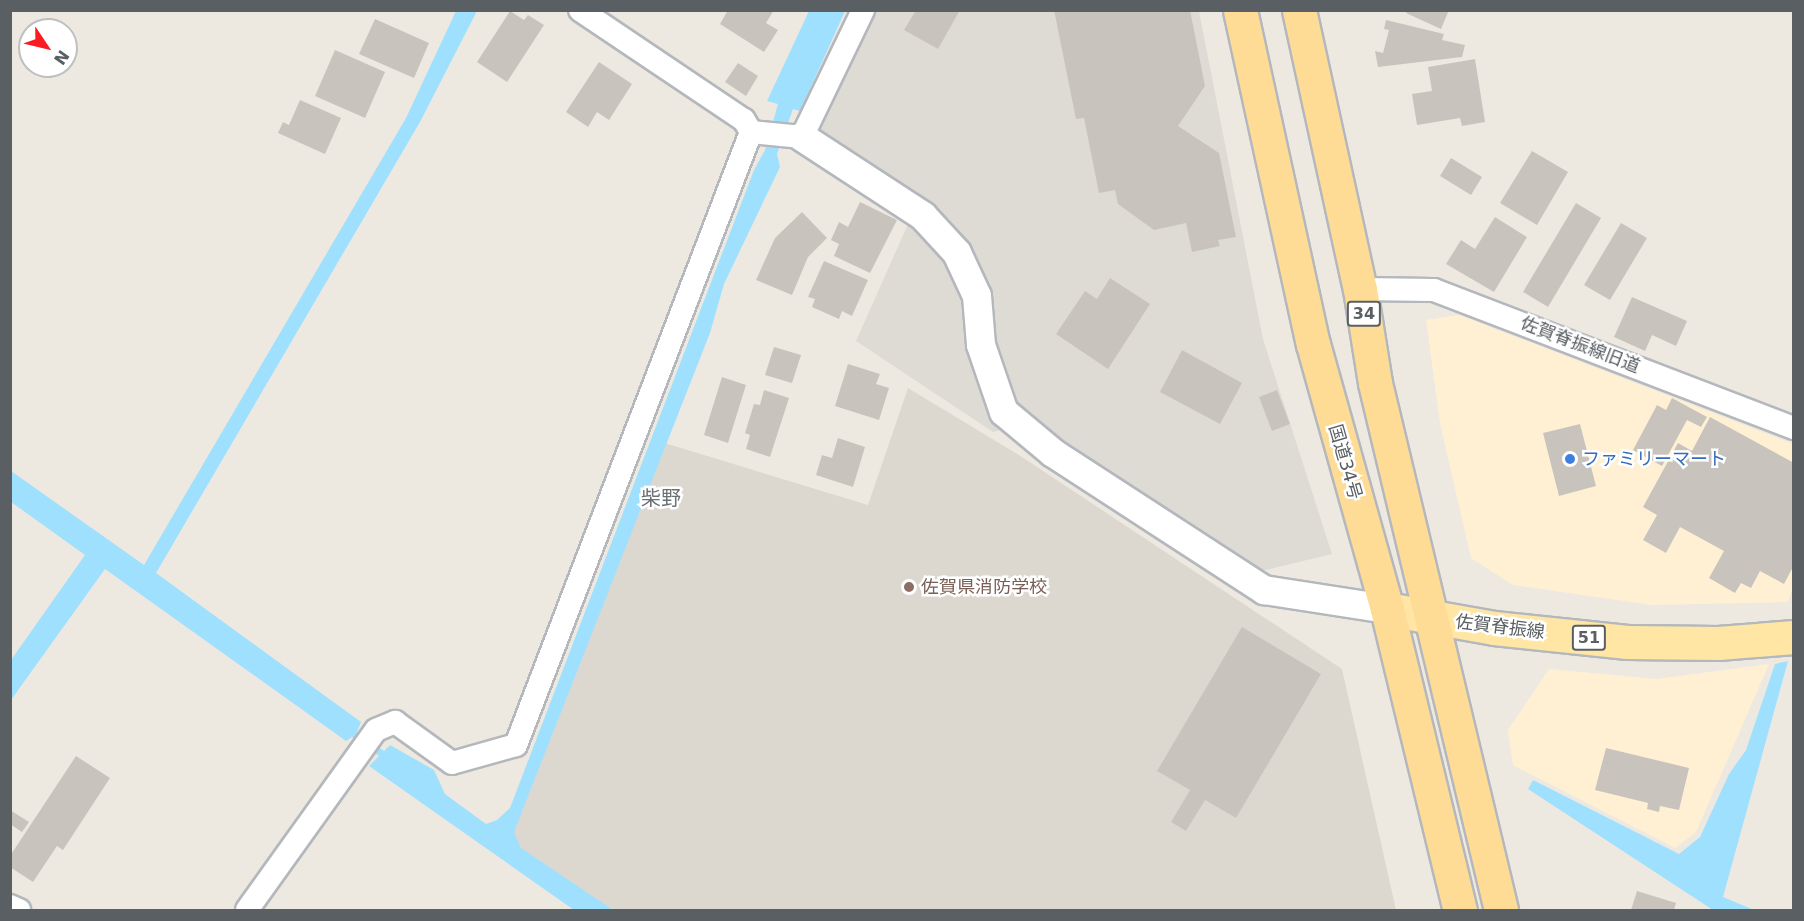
<!DOCTYPE html>
<meta charset="utf-8">
<style>
body{margin:0}
#map{position:relative;width:1804px;height:921px;overflow:hidden;background:#eee9e0;font-family:"DejaVu Sans","Noto Sans JP",sans-serif}
div>[style]{position:absolute}
[style*='--x']{left:calc(var(--x)*1px);top:calc(var(--y)*1px);width:calc(var(--w)*1px);rotate:calc(var(--a)*1deg)}
.commercial>*{inset:0;background:#fff0d4}
.industrial>*{inset:0;background:#dedbd5}
.education>*{inset:0;background:#ddd8cf}
.water>*{inset:0;background:#9fe0ff}
.building>*{inset:0;background:#c8c4bd}
.roads{filter:drop-shadow(2px 0 #b4b8bd) drop-shadow(-2px 0 #b4b8bd) drop-shadow(0 2px #b4b8bd) drop-shadow(0 -2px #b4b8bd)}
.minor>*{height:22px;margin:-11px;padding:0 11px;transform-origin:11px;border-radius:11px;background:#fff}
.tertiary>*{height:28px;margin:-14px;padding:0 14px;transform-origin:14px;border-radius:14px;background:#fff}
.primary>*{height:33px;margin:-16.5px;padding:0 16.5px;transform-origin:16.5px;border-radius:16.5px;background:#ffe6a4}
.trunk>*{height:33px;margin:-16.5px;padding:0 16.5px;transform-origin:16.5px;border-radius:16.5px;background:#ffdc95}
.dots>*{width:16px;height:16px;translate:-50% -50%;box-sizing:border-box;border:3px solid #fff;border-radius:50%}
span{translate:-50% -50%;white-space:nowrap;text-align:center;line-height:1.15;-webkit-text-stroke:5px #fff;paint-order:stroke}
.shield-label span{padding:2px 4px;background:#fff;border:2px solid;border-radius:4px;-webkit-text-stroke-width:0}
.shield-label{font-size:16px;color:#595f63;font-weight:700}
.street-label{font-size:18px;color:#595f63}
.shop-label{font-size:18px;color:#366cbe}
.left{translate:0 -50%;text-align:left}
.education-label{font-size:18px;color:#785e54}
.neighbourhood-label{font-size:20px;color:#6a7175}
.frame{position:absolute;inset:0;border:12px solid #595f63;pointer-events:none}
.north{position:absolute;left:18px;top:18px;width:60px;height:60px;box-sizing:border-box;background:#fff;border:2px solid #bdbfc1;border-radius:50%;rotate:125deg;font-size:16px;font-weight:700;line-height:24px;text-align:center;color:#595f63}
.north::after{content:'';display:block;margin:auto;width:21px;height:27px;background:#fa1b23;clip-path:polygon(50% 0,100% 100%,50% 72%,0 100%)}
</style>
<div id="map">
<div class="commercial">
<i style="clip-path:polygon(1459px 315px,1793px 444px,1794px 584px,1788px 602px,1652px 605px,1513px 585px,1471px 558px,1440px 423px,1426px 320px)"></i>
<i style="clip-path:polygon(1769px 664px,1696px 832px,1675px 848px,1513px 765px,1508px 730px,1549px 669px,1657px 679px)"></i>
</div>
<div class="industrial">
<i style="clip-path:polygon(871px 11px,1199px 11px,1263px 339px,1332px 554px,1258px 572px,1033px 421px,993px 432px,856px 341px,908px 224px,816px 126px)"></i>
</div>
<div class="education">
<i style="clip-path:polygon(908px 388px,1022px 457px,1342px 669px,1396px 910px,599px 910px,500px 843px,658px 441px,868px 505px)"></i>
</div>
<div class="water">
<i style="clip-path:polygon(456px 11px,477px 11px,420px 122px,156px 573px,361px 722px,357px 732px,384px 751px,390px 745px,434px 770px,445px 794px,486px 824px,497px 820px,510px 808px,754px 170px,765px 150px,778px 104px,767px 101px,809px 11px,845px 11px,800px 111px,793px 109px,777px 154px,780px 167px,724px 284px,710px 333px,514px 832px,521px 848px,613px 910px,574px 910px,369px 766px,379px 756px,352px 737px,346px 741px,105px 569px,11px 700px,11px 660px,85px 555px,11px 502px,11px 471px,144px 565px,406px 118px)"></i>
<i style="clip-path:polygon(1788px 661px,1723px 897px,1754px 910px,1713px 910px,1528px 789px,1533px 780px,1679px 854px,1700px 837px,1729px 774px,1746px 750px,1775px 664px)"></i>
</div>
<div class="building">
<i style="clip-path:polygon(728px 10px,774px 10px,766px 23px,778px 30px,764px 52px,720px 24px)"></i>
<i style="clip-path:polygon(916px 10px,960px 10px,938px 49px,904px 30px)"></i>
<i style="clip-path:polygon(1054px 10px,1190px 10px,1205px 86px,1178px 126px,1219px 153px,1236px 237px,1218px 240px,1220px 246px,1192px 252px,1186px 223px,1154px 230px,1118px 204px,1115px 190px,1099px 193px,1084px 118px,1076px 119px)"></i>
<i style="clip-path:polygon(1408px 10px,1449px 10px,1441px 29px,1406px 13px)"></i>
<i style="clip-path:polygon(510px 11px,524px 20px,528px 15px,544px 25px,507px 82px,477px 62px)"></i>
<i style="clip-path:polygon(375px 19px,429px 43px,414px 78px,359px 54px)"></i>
<i style="clip-path:polygon(1386px 20px,1444px 34px,1442px 40px,1465px 45px,1462px 57px,1378px 67px,1375px 51px,1383px 53px,1389px 30px,1384px 29px)"></i>
<i style="clip-path:polygon(335px 50px,385px 72px,365px 118px,315px 96px)"></i>
<i style="clip-path:polygon(1475px 59px,1485px 122px,1462px 126px,1460px 118px,1417px 125px,1412px 94px,1432px 91px,1428px 67px)"></i>
<i style="clip-path:polygon(599px 62px,632px 84px,609px 120px,597px 112px,588px 127px,566px 112px)"></i>
<i style="clip-path:polygon(738px 63px,758px 76px,746px 96px,725px 82px)"></i>
<i style="clip-path:polygon(300px 100px,341px 118px,325px 154px,278px 133px,283px 122px,289px 125px)"></i>
<i style="clip-path:polygon(1532px 151px,1568px 172px,1537px 225px,1500px 203px)"></i>
<i style="clip-path:polygon(1451px 158px,1482px 177px,1471px 195px,1440px 176px)"></i>
<i style="clip-path:polygon(860px 202px,897px 220px,870px 273px,834px 256px,839px 244px,831px 240px,839px 222px,848px 227px)"></i>
<i style="clip-path:polygon(1576px 203px,1601px 218px,1548px 307px,1523px 292px)"></i>
<i style="clip-path:polygon(802px 212px,827px 238px,808px 257px,792px 295px,756px 280px,775px 238px)"></i>
<i style="clip-path:polygon(1495px 217px,1527px 237px,1494px 292px,1446px 264px,1461px 240px,1475px 249px)"></i>
<i style="clip-path:polygon(1621px 223px,1647px 238px,1610px 300px,1584px 285px)"></i>
<i style="clip-path:polygon(824px 261px,868px 280px,852px 316px,842px 311px,839px 319px,812px 307px,815px 299px,808px 297px)"></i>
<i style="clip-path:polygon(1110px 278px,1150px 304px,1108px 369px,1056px 334px,1085px 291px,1097px 299px)"></i>
<i style="clip-path:polygon(1632px 297px,1687px 321px,1676px 346px,1652px 335px,1645px 351px,1614px 337px)"></i>
<i style="clip-path:polygon(774px 347px,801px 355px,792px 383px,765px 375px)"></i>
<i style="clip-path:polygon(1182px 350px,1242px 383px,1220px 424px,1160px 392px)"></i>
<i style="clip-path:polygon(848px 364px,880px 374px,876px 384px,889px 388px,879px 420px,835px 406px)"></i>
<i style="clip-path:polygon(722px 377px,746px 385px,728px 443px,704px 435px)"></i>
<i style="clip-path:polygon(764px 390px,789px 398px,770px 457px,746px 449px,750px 435px,745px 433px,754px 404px,760px 405px)"></i>
<i style="clip-path:polygon(1277px 390px,1290px 424px,1272px 431px,1259px 397px)"></i>
<i style="clip-path:polygon(1672px 398px,1707px 417px,1701px 427px,1687px 420px,1662px 466px,1633px 450px,1657px 405px,1666px 410px)"></i>
<i style="clip-path:polygon(1710px 417px,1794px 463px,1794px 565px,1784px 584px,1760px 571px,1751px 588px,1741px 583px,1735px 593px,1709px 578px,1724px 551px,1680px 527px,1666px 553px,1643px 540px,1657px 515px,1643px 507px,1678px 443px,1692px 451px)"></i>
<i style="clip-path:polygon(1580px 424px,1596px 486px,1559px 496px,1543px 433px)"></i>
<i style="clip-path:polygon(838px 438px,865px 447px,853px 487px,816px 475px,822px 455px,832px 458px)"></i>
<i style="clip-path:polygon(1242px 627px,1321px 674px,1236px 818px,1205px 800px,1186px 831px,1171px 822px,1190px 790px,1157px 771px)"></i>
<i style="clip-path:polygon(1606px 748px,1689px 768px,1679px 810px,1660px 806px,1659px 812px,1647px 809px,1648px 803px,1595px 790px)"></i>
<i style="clip-path:polygon(76px 756px,110px 778px,63px 850px,57px 846px,33px 882px,10px 867px,10px 856px)"></i>
<i style="clip-path:polygon(10px 810px,29px 822px,22px 832px,10px 824px)"></i>
<i style="clip-path:polygon(1637px 891px,1676px 903px,1674px 910px,1631px 910px)"></i>
</div>
<div class="roads">
<div class="minor">
<i style="--x:580;--y:10;--w:197;--a:33.9"></i>
<i style="--x:744;--y:120;--w:14;--a:60"></i>
<i style="--x:751;--y:132;--w:51;--a:5.6"></i>
<i style="--x:802;--y:137;--w:141;--a:-64.3"></i>
<i style="--x:1360;--y:289;--w:74;--a:0.8"></i>
<i style="--x:1434;--y:290;--w:386;--a:21"></i>
<i style="--x:10;--y:906;--w:10;--a:24"></i>
<i style="--x:247;--y:910;--w:221;--a:-54.4"></i>
<i style="--x:376;--y:730;--w:21;--a:-23"></i>
<i style="--x:395;--y:722;--w:70;--a:35.7"></i>
<i style="--x:452;--y:763;--w:66;--a:-15.7"></i>
<i style="--x:516;--y:745;--w:657;--a:-69.03"></i>
</div>
<div class="tertiary">
<i style="--x:802;--y:137;--w:145;--a:33.1"></i>
<i style="--x:923;--y:216;--w:50;--a:47.4"></i>
<i style="--x:957;--y:253;--w:47;--a:65.1"></i>
<i style="--x:977;--y:296;--w:49;--a:85.3"></i>
<i style="--x:981;--y:345;--w:71;--a:71.1"></i>
<i style="--x:1004;--y:412;--w:64;--a:39.9"></i>
<i style="--x:1053;--y:453;--w:252;--a:33"></i>
<i style="--x:1264;--y:590;--w:124;--a:8.8"></i>
</div>
<div class="primary">
<i style="--x:1387;--y:609;--w:109;--a:10.1"></i>
<i style="--x:1494;--y:628;--w:134;--a:6"></i>
<i style="--x:1627;--y:642;--w:91;--a:0.6"></i>
<i style="--x:1718;--y:643;--w:76;--a:-4.5"></i>
</div>
<div class="trunk">
<i style="--x:1240;--y:10;--w:342;--a:77.7"></i>
<i style="--x:1313;--y:344;--w:275;--a:74.4"></i>
<i style="--x:1387;--y:609;--w:310;--a:76.4"></i>
<i style="--x:1299;--y:10;--w:286;--a:77.7"></i>
<i style="--x:1360;--y:289;--w:95;--a:80.9"></i>
<i style="--x:1375;--y:383;--w:542;--a:76.55"></i>
</div>
</div>
<div class="dots">
<i style="left:1570px;top:459px;background:#3f7fe0"></i>
<i style="left:909px;top:587px;background:#8d6e63"></i>
</div>
<div class="shield-label">
<span style="left:1364px;top:314px">34</span>
<span style="left:1589px;top:638px">51</span>
</div>
<div class="street-label">
<span style="left:1580px;top:345px;rotate:21deg">佐賀脊振線旧道</span>
<span style="left:1345px;top:462px;rotate:74deg">国道34号</span>
<span style="left:1500px;top:627px;rotate:7deg">佐賀脊振線</span>
</div>
<div class="shop-label">
<span class="left" style="left:1582px;top:459px">ファミリーマート</span>
</div>
<div class="education-label">
<span class="left" style="left:921px;top:587px">佐賀県消防学校</span>
</div>
<div class="neighbourhood-label">
<span style="left:661px;top:498px">柴野</span>
</div>
<div class="frame"></div>
<div class="north">N</div>
</div>
